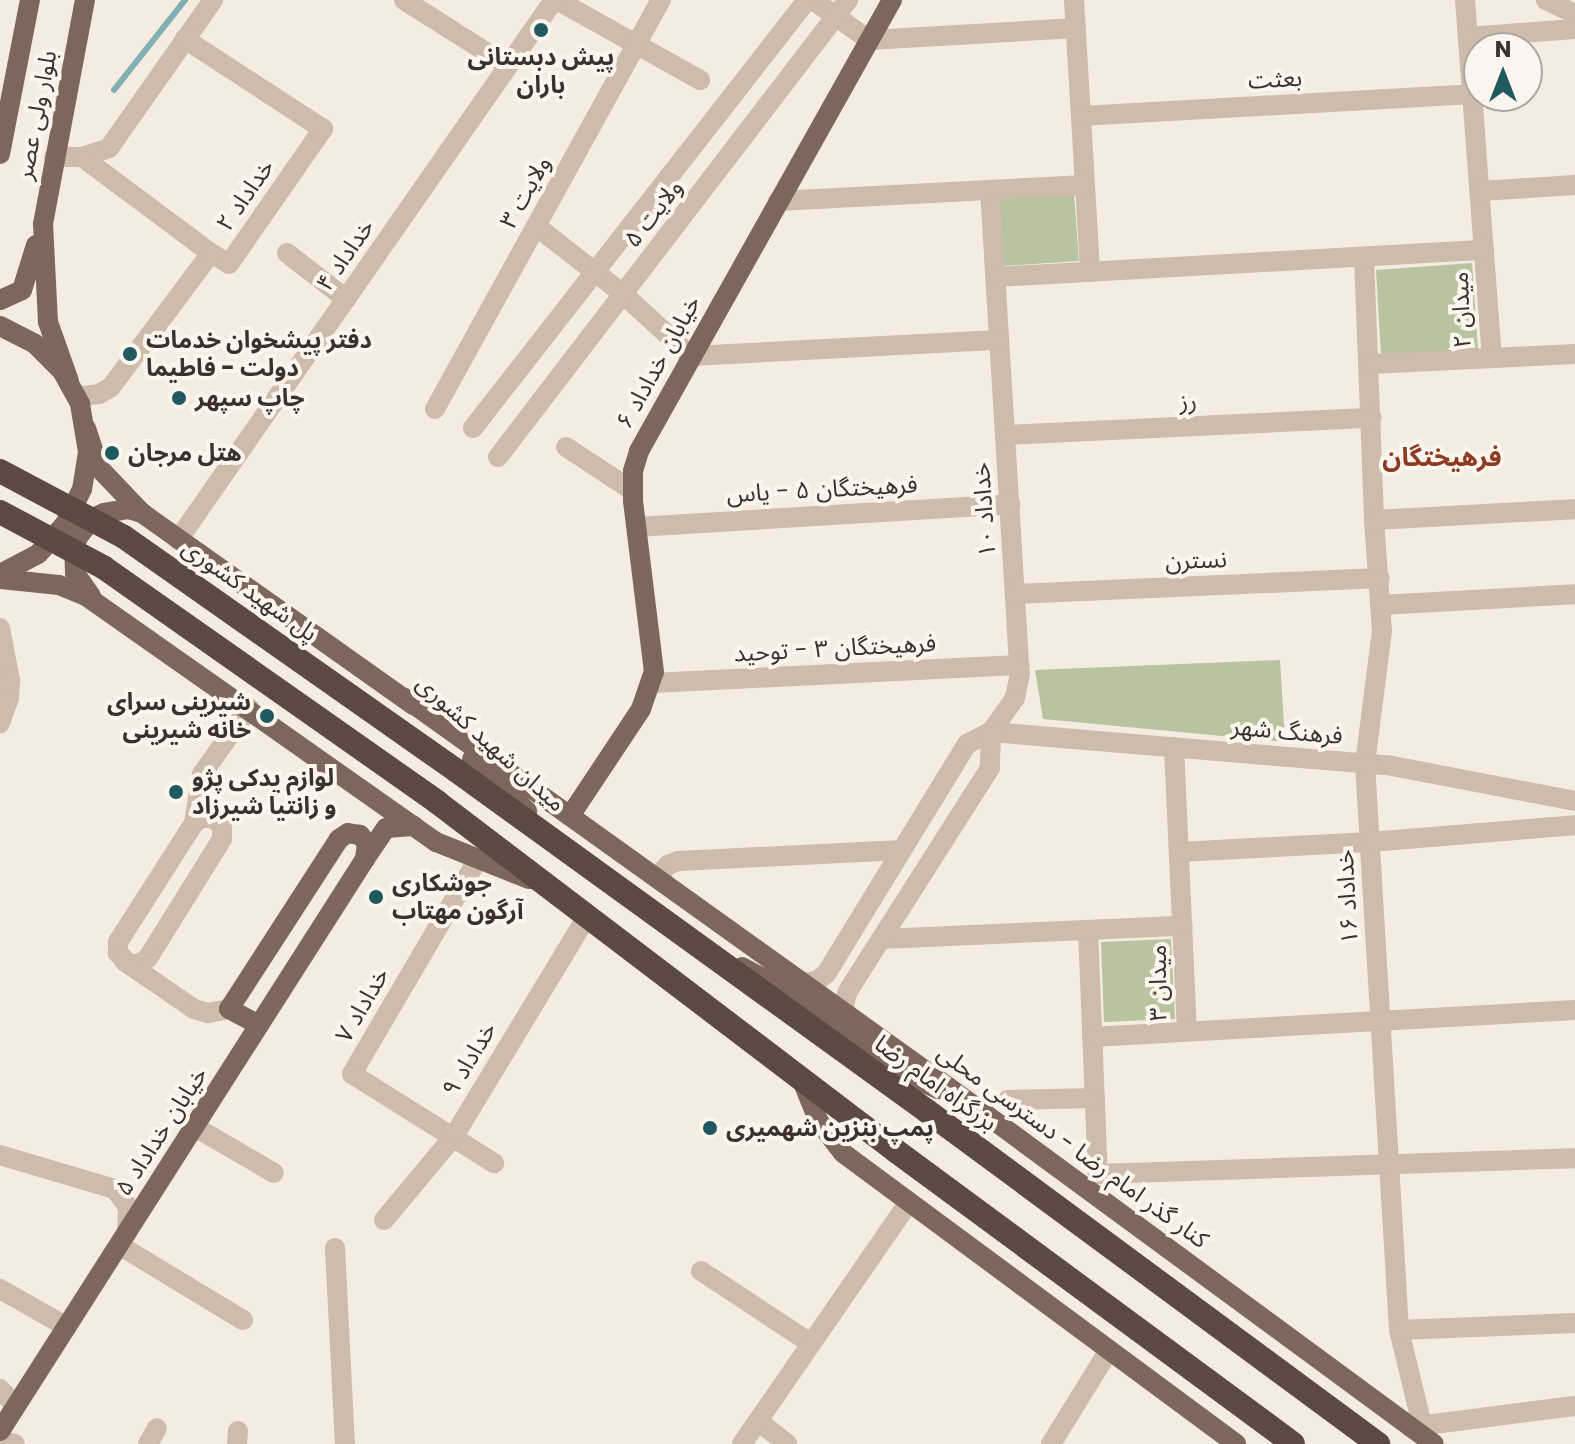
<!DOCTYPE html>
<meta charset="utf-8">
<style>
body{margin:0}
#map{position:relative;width:1575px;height:1444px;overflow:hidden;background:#f4ebe1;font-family:Poppins,"Noto Sans Arabic",sans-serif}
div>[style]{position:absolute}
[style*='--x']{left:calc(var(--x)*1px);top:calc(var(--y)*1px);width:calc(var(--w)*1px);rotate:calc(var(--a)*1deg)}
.green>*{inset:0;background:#b8c4a0}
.stream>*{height:6px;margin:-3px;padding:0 3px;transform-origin:3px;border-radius:3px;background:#7fb0b2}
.minor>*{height:20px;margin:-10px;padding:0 10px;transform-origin:10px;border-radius:10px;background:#cdbbac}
.major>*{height:20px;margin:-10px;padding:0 10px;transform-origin:10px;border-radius:10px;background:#7d675c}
.highway>*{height:24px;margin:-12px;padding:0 12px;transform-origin:12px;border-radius:12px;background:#5c4a42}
.highway-bridge>*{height:24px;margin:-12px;padding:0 12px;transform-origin:12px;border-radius:12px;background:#5c4a42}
.dots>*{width:22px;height:22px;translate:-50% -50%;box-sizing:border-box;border:4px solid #fbf5ee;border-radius:50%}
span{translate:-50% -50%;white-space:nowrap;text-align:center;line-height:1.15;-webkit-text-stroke:8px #fbf5ee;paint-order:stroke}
.poi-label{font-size:24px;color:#3b302b;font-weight:700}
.left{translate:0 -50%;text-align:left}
.right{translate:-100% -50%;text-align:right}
.street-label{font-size:24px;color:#3b302b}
.neighbourhood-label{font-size:26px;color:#8c3b22;font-weight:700}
.north{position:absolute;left:1463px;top:32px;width:80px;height:80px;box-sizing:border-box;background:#fbf5ee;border:2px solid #aea6a0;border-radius:50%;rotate:0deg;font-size:22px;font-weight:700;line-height:32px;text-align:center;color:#3b302b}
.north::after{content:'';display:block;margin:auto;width:28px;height:36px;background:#1f5a5e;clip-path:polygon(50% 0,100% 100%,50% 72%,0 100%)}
</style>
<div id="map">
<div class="green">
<i style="clip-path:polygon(1074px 194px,1079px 261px,1004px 266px,1000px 199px)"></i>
<i style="clip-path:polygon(1472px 263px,1478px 349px,1381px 355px,1376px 270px)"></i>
<i style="clip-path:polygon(1280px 660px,1285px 742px,1043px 719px,1035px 670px)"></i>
<i style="clip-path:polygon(1171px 939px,1175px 1019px,1104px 1022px,1101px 942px)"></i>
</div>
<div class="stream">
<i style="--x:114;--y:90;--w:115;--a:-51.7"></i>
</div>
<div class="minor">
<i style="--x:404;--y:0;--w:123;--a:32.4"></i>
<i style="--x:557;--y:0;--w:164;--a:29.2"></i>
<i style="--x:813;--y:0;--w:69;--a:35.5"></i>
<i style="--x:869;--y:40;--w:207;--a:-3.3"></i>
<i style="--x:1074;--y:0;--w:272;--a:86.6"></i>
<i style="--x:1465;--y:0;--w:359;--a:85.7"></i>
<i style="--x:1546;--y:0;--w:32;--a:26"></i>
<i style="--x:1468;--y:37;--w:107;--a:-4.3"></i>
<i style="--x:1081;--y:116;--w:392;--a:-3.2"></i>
<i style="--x:54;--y:157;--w:28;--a:0"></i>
<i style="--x:82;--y:157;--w:28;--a:-18"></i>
<i style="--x:109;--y:148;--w:181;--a:-54.9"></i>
<i style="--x:82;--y:157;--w:161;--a:36.7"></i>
<i style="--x:990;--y:190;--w:485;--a:86.5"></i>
<i style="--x:1020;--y:674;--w:25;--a:102"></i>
<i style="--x:1015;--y:698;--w:42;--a:125.2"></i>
<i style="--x:1480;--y:191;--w:95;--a:-3.6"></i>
<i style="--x:778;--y:201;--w:307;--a:-3"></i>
<i style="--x:536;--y:226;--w:110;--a:38"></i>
<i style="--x:623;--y:294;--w:92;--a:42.4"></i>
<i style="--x:691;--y:356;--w:308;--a:-3"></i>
<i style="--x:287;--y:253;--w:75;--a:37.9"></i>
<i style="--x:1364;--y:257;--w:263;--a:87.8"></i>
<i style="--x:1374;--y:520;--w:111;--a:85.9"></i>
<i style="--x:1382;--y:631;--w:134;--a:97.3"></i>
<i style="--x:1365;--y:764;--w:567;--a:86.56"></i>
<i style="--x:1399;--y:1330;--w:98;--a:76.4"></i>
<i style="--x:996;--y:277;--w:489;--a:-3.2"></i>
<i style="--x:1370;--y:364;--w:205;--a:-2.8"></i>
<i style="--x:77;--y:397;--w:22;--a:-8"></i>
<i style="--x:99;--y:394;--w:14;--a:-30"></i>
<i style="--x:111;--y:387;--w:167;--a:-53.3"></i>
<i style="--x:211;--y:253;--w:21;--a:31"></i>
<i style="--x:229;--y:264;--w:165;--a:-55.2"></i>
<i style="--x:323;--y:129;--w:165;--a:-146.9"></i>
<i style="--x:435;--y:409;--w:467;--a:-61.1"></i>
<i style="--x:473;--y:428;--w:543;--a:-52.03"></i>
<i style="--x:1005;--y:435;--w:367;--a:-2.7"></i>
<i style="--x:566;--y:447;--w:80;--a:33.3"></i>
<i style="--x:498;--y:457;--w:576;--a:-52.55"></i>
<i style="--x:1374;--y:520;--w:201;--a:-3.1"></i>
<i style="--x:637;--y:527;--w:374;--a:-3.5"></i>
<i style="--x:178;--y:540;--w:658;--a:-55.15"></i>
<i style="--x:1015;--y:594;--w:365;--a:-2.5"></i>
<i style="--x:1381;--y:605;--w:194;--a:-3.2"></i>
<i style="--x:0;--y:628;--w:53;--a:79.1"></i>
<i style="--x:10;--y:680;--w:18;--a:93"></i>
<i style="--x:9;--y:698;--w:27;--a:110"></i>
<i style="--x:652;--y:683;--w:368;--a:-2.8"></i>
<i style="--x:991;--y:732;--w:402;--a:4.8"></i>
<i style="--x:1392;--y:766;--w:186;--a:10.8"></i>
<i style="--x:1174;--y:747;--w:284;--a:87.4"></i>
<i style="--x:194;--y:823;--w:11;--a:-34"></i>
<i style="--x:203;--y:817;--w:12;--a:9"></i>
<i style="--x:215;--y:819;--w:11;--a:49"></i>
<i style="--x:222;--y:827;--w:12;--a:90"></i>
<i style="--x:222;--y:839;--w:140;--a:121.9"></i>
<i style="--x:148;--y:958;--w:11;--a:146"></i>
<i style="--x:139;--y:964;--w:10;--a:180"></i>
<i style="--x:129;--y:964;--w:16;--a:-135"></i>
<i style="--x:118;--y:953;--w:11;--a:-90"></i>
<i style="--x:118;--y:942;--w:141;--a:-57.4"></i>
<i style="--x:194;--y:823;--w:50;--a:-80.7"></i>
<i style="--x:202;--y:774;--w:81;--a:-54.5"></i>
<i style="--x:1179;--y:852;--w:191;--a:-3"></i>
<i style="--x:1370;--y:842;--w:206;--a:-4.7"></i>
<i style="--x:478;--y:859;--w:249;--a:120.4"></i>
<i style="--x:352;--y:1074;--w:168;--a:32.1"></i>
<i style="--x:657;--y:878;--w:17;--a:-50"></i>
<i style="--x:668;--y:865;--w:11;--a:-22"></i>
<i style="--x:678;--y:861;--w:224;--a:-2.8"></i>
<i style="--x:1088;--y:930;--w:244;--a:87.7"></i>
<i style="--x:1098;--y:1174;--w:477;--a:-1.9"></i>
<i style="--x:881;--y:939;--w:302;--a:-2.5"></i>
<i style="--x:124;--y:961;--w:85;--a:34.4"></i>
<i style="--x:194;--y:1009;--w:15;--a:16"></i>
<i style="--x:208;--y:1013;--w:21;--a:-11"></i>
<i style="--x:804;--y:983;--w:13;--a:-9"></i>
<i style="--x:817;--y:981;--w:11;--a:-38"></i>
<i style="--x:826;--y:974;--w:270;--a:-58.5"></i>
<i style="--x:967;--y:744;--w:27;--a:-27"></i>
<i style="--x:991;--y:732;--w:36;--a:92"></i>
<i style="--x:990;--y:768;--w:264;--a:122.5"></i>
<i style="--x:848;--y:991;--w:13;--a:108"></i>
<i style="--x:844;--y:1003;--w:10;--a:79"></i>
<i style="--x:1092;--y:1037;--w:484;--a:-3.2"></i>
<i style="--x:1008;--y:1100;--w:87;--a:-1.3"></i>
<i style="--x:195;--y:1127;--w:91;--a:30.2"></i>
<i style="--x:0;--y:1155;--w:120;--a:16.5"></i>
<i style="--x:115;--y:1189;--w:22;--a:54"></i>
<i style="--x:128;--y:1207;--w:26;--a:92"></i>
<i style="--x:384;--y:1220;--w:109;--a:-50.2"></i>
<i style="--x:454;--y:1136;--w:257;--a:-58.8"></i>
<i style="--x:119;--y:1245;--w:145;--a:31.2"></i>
<i style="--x:335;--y:1248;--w:196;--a:87.1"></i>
<i style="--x:701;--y:1271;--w:131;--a:33.4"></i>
<i style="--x:0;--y:1289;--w:77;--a:29.6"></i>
<i style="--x:1399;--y:1330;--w:176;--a:-2.3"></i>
<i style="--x:0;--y:1389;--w:23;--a:47"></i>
<i style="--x:758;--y:1421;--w:37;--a:38"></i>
<i style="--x:1410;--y:1427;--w:166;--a:-7.3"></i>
<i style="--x:0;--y:1441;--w:15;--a:11"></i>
<i style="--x:148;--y:1444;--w:18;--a:-61"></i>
<i style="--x:237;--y:1444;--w:13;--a:-86"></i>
<i style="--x:742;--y:1444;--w:294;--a:-55.4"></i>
<i style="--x:1051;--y:1444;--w:110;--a:-58.3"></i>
</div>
<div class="major">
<i style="--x:0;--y:154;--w:157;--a:-79"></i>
<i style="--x:0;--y:300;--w:24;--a:-24"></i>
<i style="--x:22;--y:290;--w:47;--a:-72.7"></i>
<i style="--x:0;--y:326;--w:39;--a:27"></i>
<i style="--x:35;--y:344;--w:38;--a:45"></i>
<i style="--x:62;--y:371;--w:38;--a:61"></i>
<i style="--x:80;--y:404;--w:49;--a:80.5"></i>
<i style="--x:88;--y:452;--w:37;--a:99"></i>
<i style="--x:82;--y:489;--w:39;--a:116"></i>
<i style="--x:65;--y:524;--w:40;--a:132"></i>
<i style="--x:38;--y:554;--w:43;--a:152.2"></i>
<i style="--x:69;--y:381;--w:63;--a:-109.6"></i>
<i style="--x:48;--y:322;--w:98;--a:-92.9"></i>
<i style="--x:43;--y:224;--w:228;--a:-79.4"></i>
<i style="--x:86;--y:428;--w:42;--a:72"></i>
<i style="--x:99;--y:468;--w:62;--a:46.3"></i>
<i style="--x:142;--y:513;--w:332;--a:35.3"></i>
<i style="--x:0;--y:579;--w:59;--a:5.8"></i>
<i style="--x:59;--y:585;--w:29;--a:22"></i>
<i style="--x:86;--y:596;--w:428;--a:35.1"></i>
<i style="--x:436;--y:842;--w:100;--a:21.7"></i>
<i style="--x:91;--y:596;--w:28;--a:-125"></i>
<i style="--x:75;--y:573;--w:24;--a:-92"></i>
<i style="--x:74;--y:549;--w:13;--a:-72"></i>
<i style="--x:78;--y:537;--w:24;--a:-52"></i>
<i style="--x:93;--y:518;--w:12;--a:-24"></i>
<i style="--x:104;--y:513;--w:24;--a:-9"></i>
<i style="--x:128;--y:509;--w:15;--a:16"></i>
<i style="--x:405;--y:698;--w:667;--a:35.6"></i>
<i style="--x:947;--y:1086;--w:604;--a:36.32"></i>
<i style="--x:472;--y:759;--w:76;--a:43.4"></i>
<i style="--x:570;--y:816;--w:128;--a:-56.4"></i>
<i style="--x:641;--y:709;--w:39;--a:-71"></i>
<i style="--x:654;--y:672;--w:173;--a:-97"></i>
<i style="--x:633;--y:500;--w:29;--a:-90"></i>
<i style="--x:633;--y:471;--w:21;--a:-73"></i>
<i style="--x:639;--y:451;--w:517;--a:-60.71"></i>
<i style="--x:365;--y:859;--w:37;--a:-56"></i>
<i style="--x:386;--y:828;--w:28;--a:-4"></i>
<i style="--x:742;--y:967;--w:49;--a:28.1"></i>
<i style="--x:785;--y:990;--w:144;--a:35.1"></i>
<i style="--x:903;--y:1073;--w:38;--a:25"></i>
<i style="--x:801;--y:1078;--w:48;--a:67.8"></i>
<i style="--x:819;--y:1122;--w:39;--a:52"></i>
<i style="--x:843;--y:1153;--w:489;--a:36.5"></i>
<i style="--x:0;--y:1431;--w:679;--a:-57.46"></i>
<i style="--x:365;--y:859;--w:16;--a:-83"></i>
<i style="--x:367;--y:843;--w:11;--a:-131"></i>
<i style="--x:360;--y:835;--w:12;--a:-171"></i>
<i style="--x:348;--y:833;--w:11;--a:146"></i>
<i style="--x:339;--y:839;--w:202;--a:122.9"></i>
<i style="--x:229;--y:1009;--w:34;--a:28"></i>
</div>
<div class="highway">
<i style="--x:457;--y:771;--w:580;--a:35.88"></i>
<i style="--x:927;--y:1111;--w:561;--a:36.44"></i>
<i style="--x:437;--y:802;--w:577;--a:37.25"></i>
<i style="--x:896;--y:1151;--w:493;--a:36.4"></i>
</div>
<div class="highway-bridge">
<i style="--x:0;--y:471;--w:140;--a:28"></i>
<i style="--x:124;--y:537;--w:407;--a:35.1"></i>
<i style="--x:0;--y:512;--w:117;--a:28.1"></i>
<i style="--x:103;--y:567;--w:408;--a:35.1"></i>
</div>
<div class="dots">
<i style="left:541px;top:30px;background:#1f5a5e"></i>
<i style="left:130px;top:354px;background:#1f5a5e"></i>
<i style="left:179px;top:398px;background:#1f5a5e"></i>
<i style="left:112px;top:453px;background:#1f5a5e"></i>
<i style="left:267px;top:716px;background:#1f5a5e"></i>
<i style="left:176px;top:792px;background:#1f5a5e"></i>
<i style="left:376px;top:897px;background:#1f5a5e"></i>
<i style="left:710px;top:1128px;background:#1f5a5e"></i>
</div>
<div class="poi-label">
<span style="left:541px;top:71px">پیش دبستانی<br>باران</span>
<span class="left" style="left:146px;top:354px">دفتر پیشخوان خدمات<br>دولت - فاطیما</span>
<span class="left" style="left:195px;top:398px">چاپ سپهر</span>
<span class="left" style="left:128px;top:453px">هتل مرجان</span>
<span class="right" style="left:251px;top:716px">شیرینی سرای<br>خانه شیرینی</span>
<span class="left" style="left:192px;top:792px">لوازم یدکی پژو<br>و زانتیا شیرزاد</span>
<span class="left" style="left:392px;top:897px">جوشکاری<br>آرگون مهتاب</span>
<span class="left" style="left:726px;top:1128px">پمپ بنزین شهمیری</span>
</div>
<div class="street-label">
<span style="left:1275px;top:79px;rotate:-3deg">بعثت</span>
<span style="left:36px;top:115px;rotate:-79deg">بلوار ولی عصر</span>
<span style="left:525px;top:192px;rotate:-61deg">ولایت ۳</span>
<span style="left:245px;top:195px;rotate:-55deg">خداداد ۲</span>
<span style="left:653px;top:213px;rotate:-52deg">ولایت ۵</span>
<span style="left:345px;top:255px;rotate:-55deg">خداداد ۴</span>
<span style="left:1461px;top:310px;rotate:-92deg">میدان ۲</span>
<span style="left:658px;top:362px;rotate:-61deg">خیابان خداداد ۶</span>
<span style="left:1188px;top:401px;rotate:-3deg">رز</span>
<span style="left:822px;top:489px;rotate:-3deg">فرهیختگان ۵ - یاس</span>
<span style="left:984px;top:510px;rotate:-94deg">خداداد ۱۰</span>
<span style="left:1196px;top:560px;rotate:-2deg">نسترن</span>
<span style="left:250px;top:590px;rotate:35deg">پل شهید کشوری</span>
<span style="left:835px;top:648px;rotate:-3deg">فرهیختگان ۳ - توحید</span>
<span style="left:1287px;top:731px;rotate:5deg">فرهنگ شهر</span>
<span style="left:491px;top:743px;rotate:42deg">میدان شهید کشوری</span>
<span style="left:1347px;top:897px;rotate:-93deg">خداداد ۱۶</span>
<span style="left:1158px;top:983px;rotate:-90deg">میدان ۳</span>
<span style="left:362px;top:1005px;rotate:-60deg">خداداد ۷</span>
<span style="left:469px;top:1059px;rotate:-59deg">خداداد ۹</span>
<span style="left:936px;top:1083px;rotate:36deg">بزرگراه امام رضا</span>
<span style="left:161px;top:1131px;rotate:-57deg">خیابان خداداد ۵</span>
<span style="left:1073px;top:1146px;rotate:36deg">کنار گذر امام رضا - دسترسی محلی</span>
</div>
<div class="neighbourhood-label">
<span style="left:1442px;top:458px">فرهیختگان</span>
</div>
<div class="north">N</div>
</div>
